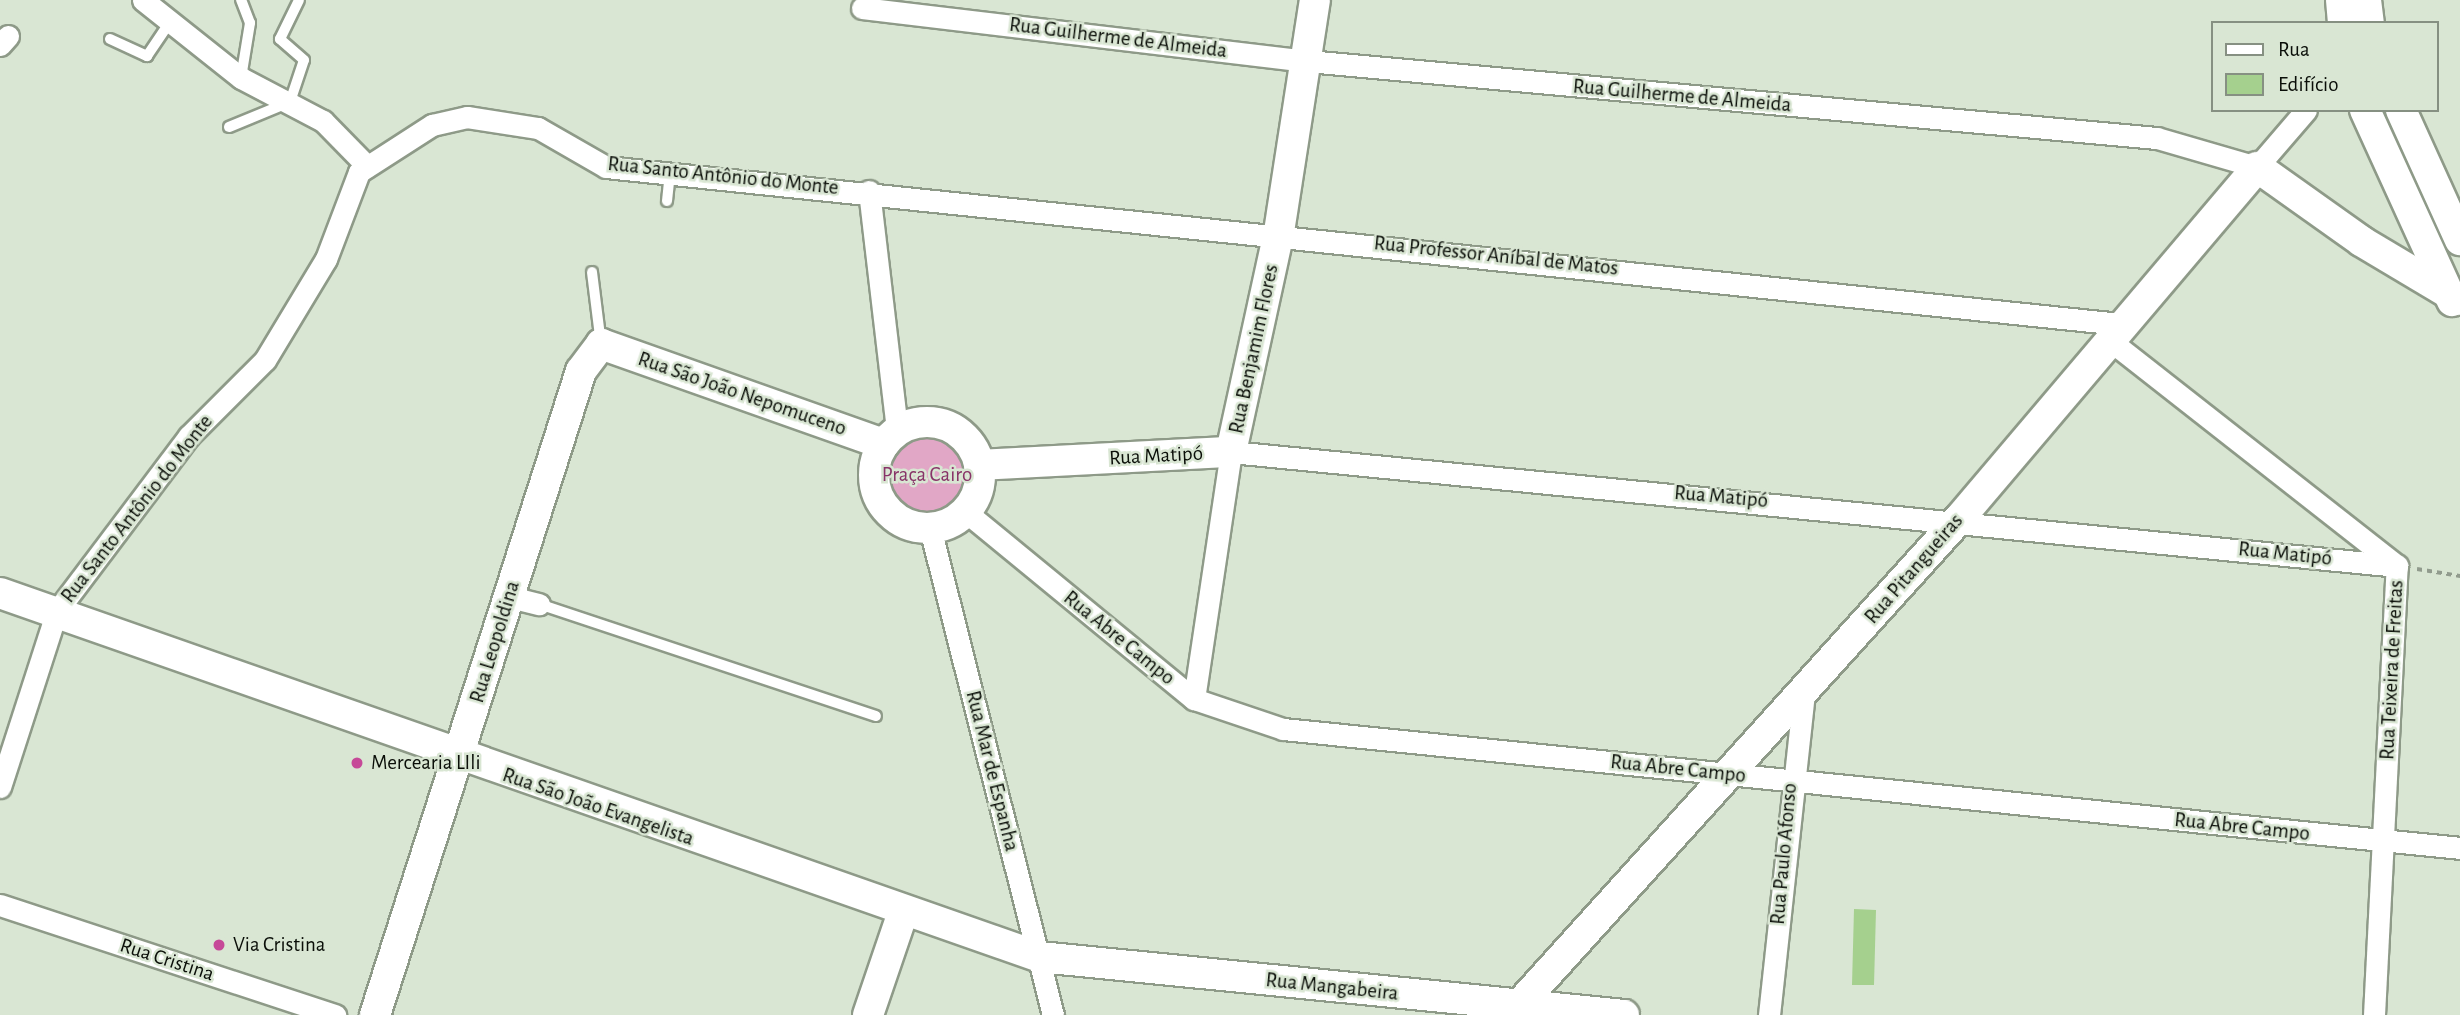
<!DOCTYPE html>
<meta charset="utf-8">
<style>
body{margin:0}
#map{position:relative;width:2460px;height:1015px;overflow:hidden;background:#d9e6d3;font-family:"Alegreya Sans",sans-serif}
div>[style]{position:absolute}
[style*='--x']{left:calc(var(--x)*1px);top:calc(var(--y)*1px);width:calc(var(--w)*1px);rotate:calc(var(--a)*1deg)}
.green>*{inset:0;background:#e1a7c6}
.round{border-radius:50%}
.building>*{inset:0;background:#a5d08e}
.path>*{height:3.5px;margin-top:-1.75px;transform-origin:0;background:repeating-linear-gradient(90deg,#919b8d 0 5px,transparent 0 10px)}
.roads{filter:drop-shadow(2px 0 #8e9a88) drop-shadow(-2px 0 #8e9a88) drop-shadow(0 2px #8e9a88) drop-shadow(0 -2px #8e9a88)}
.lane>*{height:10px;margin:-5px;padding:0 5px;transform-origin:5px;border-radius:5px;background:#fff}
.street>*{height:21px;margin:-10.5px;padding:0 10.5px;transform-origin:10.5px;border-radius:10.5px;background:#fff}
.secondary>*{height:30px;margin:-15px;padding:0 15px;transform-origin:15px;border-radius:15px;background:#fff}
.secondary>.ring{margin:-15px;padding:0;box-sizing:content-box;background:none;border:30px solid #fff;border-radius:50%}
.dots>*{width:19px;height:19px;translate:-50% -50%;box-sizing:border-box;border:4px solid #d9e6d3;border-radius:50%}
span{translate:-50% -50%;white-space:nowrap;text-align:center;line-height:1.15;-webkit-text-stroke:5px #d9e6d3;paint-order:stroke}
.street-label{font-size:21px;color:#0a0e08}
.park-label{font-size:21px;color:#883468}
.poi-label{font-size:21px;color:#0a0e08}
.left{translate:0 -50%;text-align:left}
.legend{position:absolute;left:2211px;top:21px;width:228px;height:91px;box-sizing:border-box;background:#d9e6d3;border:2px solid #869082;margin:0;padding:9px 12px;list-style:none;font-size:21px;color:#0a0e08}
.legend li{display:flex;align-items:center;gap:14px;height:35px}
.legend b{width:35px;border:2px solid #869082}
</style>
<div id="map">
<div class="green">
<i class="round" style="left:880px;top:428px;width:94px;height:94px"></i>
</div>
<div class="building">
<i style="clip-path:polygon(1854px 909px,1876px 910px,1874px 985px,1852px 985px)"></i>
</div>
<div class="path">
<i style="--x:2417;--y:569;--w:44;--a:9.2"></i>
</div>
<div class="roads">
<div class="lane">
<i style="--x:110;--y:39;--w:41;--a:24.7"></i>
<i style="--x:147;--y:56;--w:40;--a:-56"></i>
<i style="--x:241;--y:78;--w:56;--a:-80.7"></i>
<i style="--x:250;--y:23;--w:25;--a:-111"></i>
<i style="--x:229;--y:127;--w:66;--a:-22.3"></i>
<i style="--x:290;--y:102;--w:44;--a:-71.6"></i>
<i style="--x:304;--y:60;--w:32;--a:-139"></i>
<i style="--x:280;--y:39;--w:43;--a:-64"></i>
<i style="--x:667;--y:201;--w:28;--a:-84"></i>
<i style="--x:592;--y:272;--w:73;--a:82.9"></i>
<i style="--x:539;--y:604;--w:355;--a:18.4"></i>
</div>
<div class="street">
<i style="--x:143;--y:0;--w:125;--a:38.5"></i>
<i style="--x:241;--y:78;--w:93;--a:27.7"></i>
<i style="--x:323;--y:121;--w:63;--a:45.6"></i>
<i style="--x:862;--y:8;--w:448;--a:6.8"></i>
<i style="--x:1307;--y:61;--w:853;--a:5.18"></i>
<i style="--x:2157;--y:138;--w:104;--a:16.2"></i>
<i style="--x:2257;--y:167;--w:75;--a:-49.3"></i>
<i style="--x:0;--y:45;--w:12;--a:-48"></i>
<i style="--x:869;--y:191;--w:242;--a:83.3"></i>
<i style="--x:2108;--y:339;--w:367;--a:38.1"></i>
<i style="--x:966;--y:512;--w:295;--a:39.4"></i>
<i style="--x:1194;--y:699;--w:94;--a:18.6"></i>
<i style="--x:1283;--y:729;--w:1183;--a:5.77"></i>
<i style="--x:930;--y:528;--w:502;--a:75.83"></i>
<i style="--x:510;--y:597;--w:30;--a:14"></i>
<i style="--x:1194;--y:699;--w:250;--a:-81.5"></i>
<i style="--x:1231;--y:452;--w:1172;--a:5.58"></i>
<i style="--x:0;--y:787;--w:185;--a:-72.1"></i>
<i style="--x:57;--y:611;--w:219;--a:-53"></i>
<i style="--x:189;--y:436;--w:107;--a:-45"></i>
<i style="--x:265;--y:360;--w:118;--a:-58.9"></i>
<i style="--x:326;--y:259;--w:93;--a:-69.2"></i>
<i style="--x:359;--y:172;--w:87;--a:-32.8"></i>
<i style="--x:432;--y:125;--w:36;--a:-13"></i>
<i style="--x:467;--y:117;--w:72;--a:8.8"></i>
<i style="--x:538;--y:128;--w:78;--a:29.8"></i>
<i style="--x:606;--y:167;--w:1523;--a:5.92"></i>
<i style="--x:0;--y:905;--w:353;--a:18.2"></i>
<i style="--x:1769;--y:1015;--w:323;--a:-83.8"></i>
<i style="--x:2374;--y:1015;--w:450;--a:-87.1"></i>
</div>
<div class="secondary">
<i style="--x:2341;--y:0;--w:23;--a:85"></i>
<i style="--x:2366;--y:0;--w:23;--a:83"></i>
<i style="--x:2365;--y:110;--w:210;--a:65.5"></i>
<i style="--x:2401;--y:110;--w:143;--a:65.6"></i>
<i class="ring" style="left:874px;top:422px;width:76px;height:76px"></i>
<i style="--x:979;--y:465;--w:252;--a:-3"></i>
<i style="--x:1231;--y:452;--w:225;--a:-77.7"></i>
<i style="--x:1279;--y:232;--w:235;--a:-81.2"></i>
<i style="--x:0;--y:593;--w:1102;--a:19.29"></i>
<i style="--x:1040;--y:957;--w:587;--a:5.67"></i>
<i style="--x:375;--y:1015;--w:676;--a:-72.26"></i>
<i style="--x:581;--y:371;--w:34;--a:-53"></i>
<i style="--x:601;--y:344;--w:300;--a:19.5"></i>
<i style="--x:868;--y:1015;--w:109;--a:-71.2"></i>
<i style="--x:1510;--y:1015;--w:669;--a:-47.85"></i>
<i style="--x:1959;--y:519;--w:461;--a:-49.7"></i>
<i style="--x:2257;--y:167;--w:128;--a:35.4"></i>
<i style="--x:2361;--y:241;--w:115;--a:30.8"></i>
</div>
</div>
<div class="dots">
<i style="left:357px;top:763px;background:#c64998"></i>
<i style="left:219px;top:945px;background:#c64998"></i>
</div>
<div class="street-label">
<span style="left:1118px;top:38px;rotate:7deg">Rua Guilherme de Almeida</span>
<span style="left:1682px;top:96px;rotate:5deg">Rua Guilherme de Almeida</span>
<span style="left:723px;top:176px;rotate:6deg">Rua Santo Antônio do Monte</span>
<span style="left:1496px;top:256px;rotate:6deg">Rua Professor Aníbal de Matos</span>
<span style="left:1254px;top:349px;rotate:-78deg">Rua Benjamim Flores</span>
<span style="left:742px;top:394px;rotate:19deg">Rua São João Nepomuceno</span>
<span style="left:1156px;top:456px;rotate:-3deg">Rua Matipó</span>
<span style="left:1721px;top:497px;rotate:5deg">Rua Matipó</span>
<span style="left:137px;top:509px;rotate:-52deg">Rua Santo Antônio do Monte</span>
<span style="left:2285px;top:554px;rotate:6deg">Rua Matipó</span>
<span style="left:1914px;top:569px;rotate:-49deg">Rua Pitangueiras</span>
<span style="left:1119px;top:638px;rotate:39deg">Rua Abre Campo</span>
<span style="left:495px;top:642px;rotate:-73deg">Rua Leopoldina</span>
<span style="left:2392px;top:670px;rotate:-87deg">Rua Teixeira de Freitas</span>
<span style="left:1678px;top:769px;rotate:6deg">Rua Abre Campo</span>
<span style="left:992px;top:771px;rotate:76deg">Rua Mar de Espanha</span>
<span style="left:598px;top:807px;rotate:19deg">Rua São João Evangelista</span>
<span style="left:2242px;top:827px;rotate:6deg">Rua Abre Campo</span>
<span style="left:1784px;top:854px;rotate:-85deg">Rua Paulo Afonso</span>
<span style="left:167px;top:960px;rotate:18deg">Rua Cristina</span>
<span style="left:1332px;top:987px;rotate:6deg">Rua Mangabeira</span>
</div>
<div class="park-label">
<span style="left:927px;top:475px">Praça Cairo</span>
</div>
<div class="poi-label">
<span class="left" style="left:371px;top:763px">Mercearia LIli</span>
<span class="left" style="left:233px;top:945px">Via Cristina</span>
</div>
<ul class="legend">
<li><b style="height:9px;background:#fff"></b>Rua</li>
<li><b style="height:19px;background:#a5d08e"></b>Edifício</li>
</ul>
</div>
